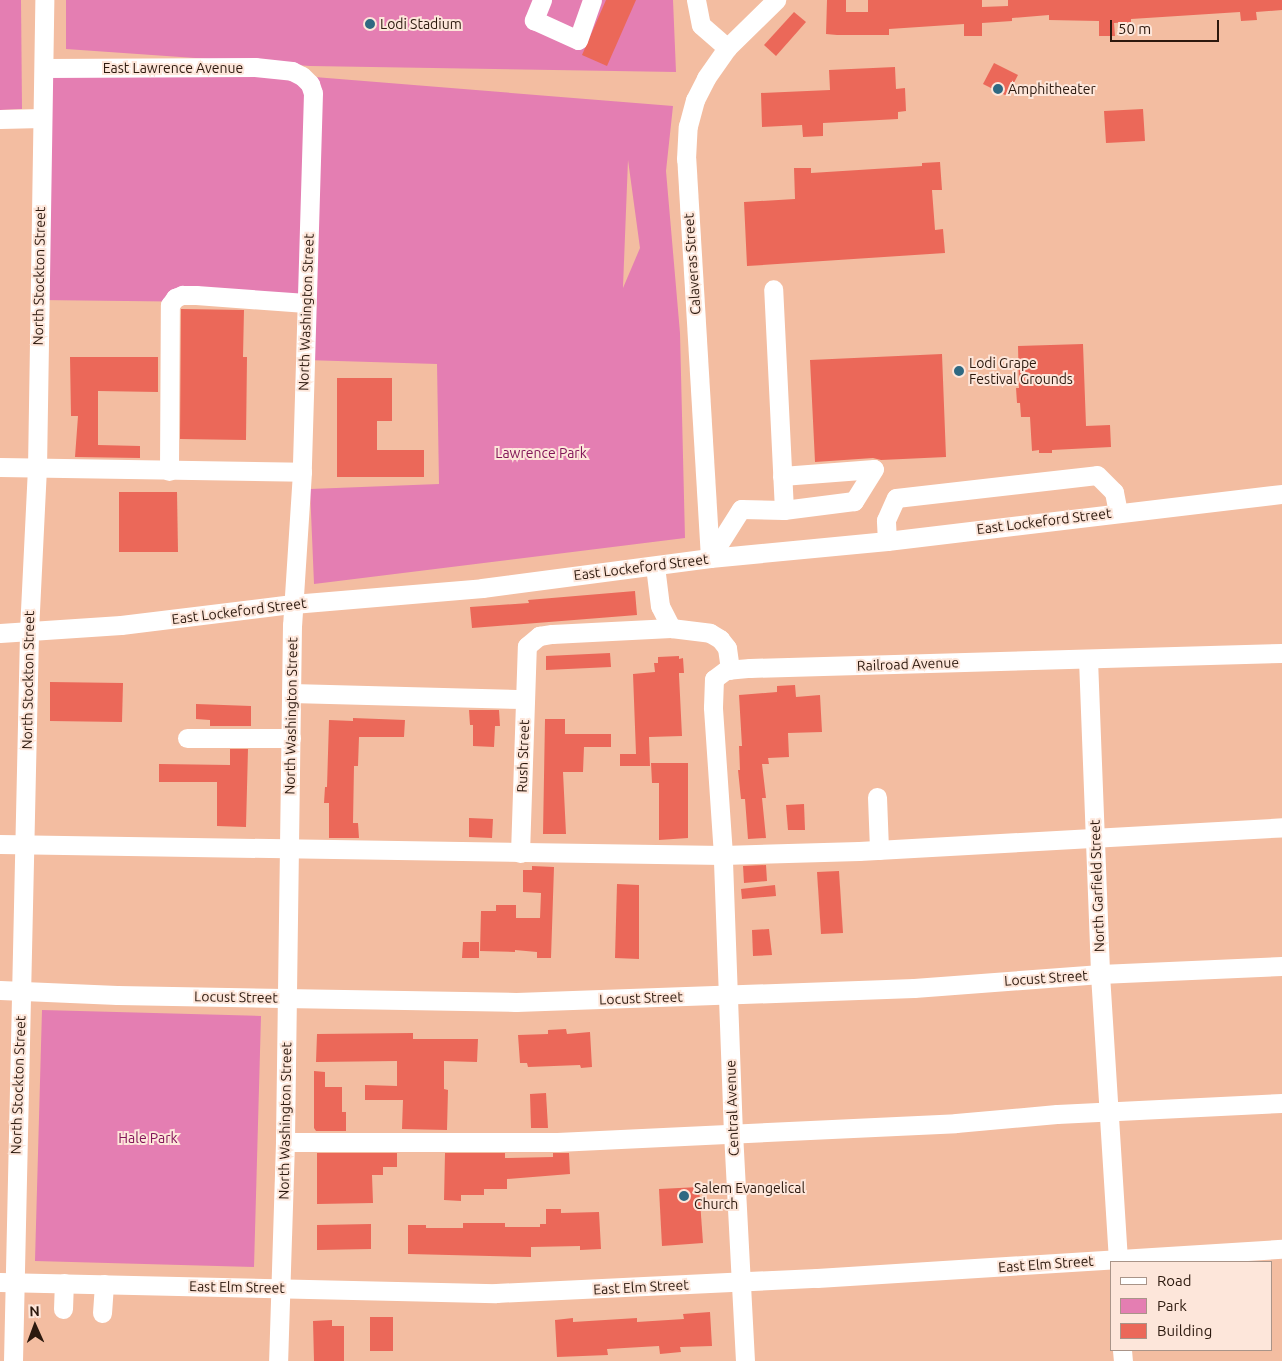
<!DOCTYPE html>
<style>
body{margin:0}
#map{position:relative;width:1282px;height:1361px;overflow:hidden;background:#f3bda1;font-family:Ubuntu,sans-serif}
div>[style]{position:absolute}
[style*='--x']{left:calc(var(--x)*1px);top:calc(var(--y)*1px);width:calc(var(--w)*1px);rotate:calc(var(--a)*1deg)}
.green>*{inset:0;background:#e47eb2}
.building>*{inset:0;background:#eb6859}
.minor>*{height:19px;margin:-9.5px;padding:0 9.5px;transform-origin:9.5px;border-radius:9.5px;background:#fff}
.dots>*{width:14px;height:14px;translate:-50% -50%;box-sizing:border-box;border:2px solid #fde6da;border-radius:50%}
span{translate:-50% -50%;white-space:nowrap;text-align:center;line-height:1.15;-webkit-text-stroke:4px #fde6da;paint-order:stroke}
.poi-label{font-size:14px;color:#2c190e}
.left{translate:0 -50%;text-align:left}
.street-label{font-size:14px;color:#2c190e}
.park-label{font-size:14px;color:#821458}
.legend{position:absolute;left:1110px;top:1261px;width:162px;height:90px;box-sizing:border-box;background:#fde6da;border:1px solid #a99488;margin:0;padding:6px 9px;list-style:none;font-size:15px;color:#2c190e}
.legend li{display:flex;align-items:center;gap:10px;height:25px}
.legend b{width:25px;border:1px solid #a99488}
.north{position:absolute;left:10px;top:1301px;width:50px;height:50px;-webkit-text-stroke:4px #fde6da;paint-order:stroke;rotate:358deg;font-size:14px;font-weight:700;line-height:20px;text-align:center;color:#2c190e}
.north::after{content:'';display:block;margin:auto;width:18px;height:22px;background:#2c190e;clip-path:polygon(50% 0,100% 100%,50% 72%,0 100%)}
.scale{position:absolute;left:1110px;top:20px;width:109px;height:22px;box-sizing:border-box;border:2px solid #2c190e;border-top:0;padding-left:6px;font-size:15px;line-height:18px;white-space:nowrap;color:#2c190e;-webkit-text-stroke:4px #fde6da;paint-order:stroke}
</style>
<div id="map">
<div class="green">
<i style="clip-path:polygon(0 0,21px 0,22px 109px,0 110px)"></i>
<i style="clip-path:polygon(66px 0,673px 0,676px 72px,310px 66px,66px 49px)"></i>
<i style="clip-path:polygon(evenodd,44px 68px,302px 76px,673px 106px,666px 171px,680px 333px,685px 538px,314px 584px,310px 489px,439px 484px,437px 364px,305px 360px,304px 303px,39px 300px,44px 68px,628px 160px,640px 248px,623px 288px,623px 287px,628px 160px)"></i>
<i style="clip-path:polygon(42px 1010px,261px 1016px,254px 1267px,35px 1261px)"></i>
</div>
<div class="building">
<i style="clip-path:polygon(606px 0,636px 0,607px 66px,582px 55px)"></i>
<i style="clip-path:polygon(827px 0,846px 0,846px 12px,868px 12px,868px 0,982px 0,982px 7px,1008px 6px,1008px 0,1282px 0,1282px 10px,1256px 12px,1257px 20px,1241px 21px,1240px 12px,1131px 19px,1131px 22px,1114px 23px,1115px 36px,1099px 36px,1099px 21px,1049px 20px,1049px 15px,1012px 18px,1012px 21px,982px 23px,982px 36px,964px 36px,964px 24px,889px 29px,889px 35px,837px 35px,826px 34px)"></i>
<i style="clip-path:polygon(794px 12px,806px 22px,776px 56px,764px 45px)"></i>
<i style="clip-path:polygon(994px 63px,1018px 75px,1007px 96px,983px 84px)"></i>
<i style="clip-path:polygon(895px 67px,896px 89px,905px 88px,906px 111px,898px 112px,898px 119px,823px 123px,823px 136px,803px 137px,802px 125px,762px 127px,761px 93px,830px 90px,829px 70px)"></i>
<i style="clip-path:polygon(1143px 109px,1145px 141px,1106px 143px,1104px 111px)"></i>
<i style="clip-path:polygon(940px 162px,942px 190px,932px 190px,935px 230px,943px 229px,945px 253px,747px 266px,744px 202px,795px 199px,794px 168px,811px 168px,811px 173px,922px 166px,922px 163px)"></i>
<i style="clip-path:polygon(181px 309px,244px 310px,243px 357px,247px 357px,246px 440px,180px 439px)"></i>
<i style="clip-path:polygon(1083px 344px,1086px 426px,1110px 425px,1111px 447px,1052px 450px,1052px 453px,1039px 453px,1039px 450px,1032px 451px,1030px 417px,1021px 417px,1020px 403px,1017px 403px,1016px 388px,1019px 388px,1018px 346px)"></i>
<i style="clip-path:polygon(942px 354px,946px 457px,881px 460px,873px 458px,815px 462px,810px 360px)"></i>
<i style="clip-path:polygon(70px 357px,158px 357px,158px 392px,98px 391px,98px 445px,140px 446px,140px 458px,75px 457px,78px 416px,71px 416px)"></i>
<i style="clip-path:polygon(337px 378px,392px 378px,392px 421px,377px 421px,377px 450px,424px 450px,424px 477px,337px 477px)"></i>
<i style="clip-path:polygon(119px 492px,177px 492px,178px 552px,119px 552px)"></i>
<i style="clip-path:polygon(635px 591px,637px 615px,472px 628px,470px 607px,529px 603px,528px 600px)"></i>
<i style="clip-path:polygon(610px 653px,611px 667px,546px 670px,546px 656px)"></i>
<i style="clip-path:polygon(679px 656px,679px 659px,683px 658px,684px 673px,679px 673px,679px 675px,682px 736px,649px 737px,650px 766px,620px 766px,620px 754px,636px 754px,633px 674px,655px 672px,654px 663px,658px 663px,658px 657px)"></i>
<i style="clip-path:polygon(50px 682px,123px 683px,122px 722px,50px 721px)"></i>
<i style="clip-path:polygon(795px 685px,796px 697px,820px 695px,822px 732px,788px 733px,789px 757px,768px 758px,769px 764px,762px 764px,766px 798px,762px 798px,766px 838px,748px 839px,745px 799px,741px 799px,738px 770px,740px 770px,739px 746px,742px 746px,739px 695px,777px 692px,777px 686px)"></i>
<i style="clip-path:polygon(196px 704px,251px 706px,251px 726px,210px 726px,210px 720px,196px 719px)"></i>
<i style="clip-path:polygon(469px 710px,499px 710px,500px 726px,495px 726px,494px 747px,473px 746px,473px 725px,470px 725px)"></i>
<i style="clip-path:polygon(353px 718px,405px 720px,404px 737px,359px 737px,358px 766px,354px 766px,353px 823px,358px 823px,359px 838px,329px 838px,329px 803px,324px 803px,325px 787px,327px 787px,329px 720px,353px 721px)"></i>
<i style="clip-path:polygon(545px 719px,565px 719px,565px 734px,611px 734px,611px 747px,584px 747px,583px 772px,563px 772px,566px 834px,543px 834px)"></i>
<i style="clip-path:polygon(230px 749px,248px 749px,246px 827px,217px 826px,217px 782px,159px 782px,159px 764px,230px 765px)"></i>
<i style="clip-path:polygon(651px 763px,688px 763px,688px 838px,659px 840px,659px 783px,652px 783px)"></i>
<i style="clip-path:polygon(804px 804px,805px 830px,788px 830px,786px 805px)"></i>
<i style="clip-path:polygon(469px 818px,493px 819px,492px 838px,469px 837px)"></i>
<i style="clip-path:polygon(766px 865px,767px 881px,744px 883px,743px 866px)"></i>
<i style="clip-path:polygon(532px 866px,554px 867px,551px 958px,537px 958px,537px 952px,515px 950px,515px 952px,480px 951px,481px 911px,496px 911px,496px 905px,516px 905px,516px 918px,540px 918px,541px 893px,523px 892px,523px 870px,532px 870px)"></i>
<i style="clip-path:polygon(839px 871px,843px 933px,821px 934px,817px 872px)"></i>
<i style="clip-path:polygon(617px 884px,639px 885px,639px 959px,615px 958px)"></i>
<i style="clip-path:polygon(775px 885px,776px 896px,742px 899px,741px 889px)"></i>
<i style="clip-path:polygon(769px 929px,772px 955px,753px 956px,752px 930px)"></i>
<i style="clip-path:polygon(463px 942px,479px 942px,479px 958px,462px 958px)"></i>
<i style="clip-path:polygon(566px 1029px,567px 1034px,590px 1032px,592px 1067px,581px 1068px,580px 1065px,528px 1067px,527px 1063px,520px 1063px,518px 1035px,548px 1034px,548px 1030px)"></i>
<i style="clip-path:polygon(413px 1033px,413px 1039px,478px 1039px,477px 1062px,444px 1061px,444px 1089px,448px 1090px,447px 1130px,402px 1129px,403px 1100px,365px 1100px,365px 1085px,397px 1086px,397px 1061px,316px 1062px,317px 1034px)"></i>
<i style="clip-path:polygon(314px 1071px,325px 1072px,325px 1087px,342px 1087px,342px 1112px,346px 1112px,346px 1131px,316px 1131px,314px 1128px)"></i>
<i style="clip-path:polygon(546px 1093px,548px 1128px,531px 1128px,530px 1094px)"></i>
<i style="clip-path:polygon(317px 1153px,397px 1153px,397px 1167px,383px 1167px,383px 1175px,372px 1175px,373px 1203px,317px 1204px)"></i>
<i style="clip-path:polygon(445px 1153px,505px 1153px,505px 1158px,553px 1157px,553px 1153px,569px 1153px,570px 1174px,507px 1179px,507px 1189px,484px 1189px,484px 1195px,461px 1195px,461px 1201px,444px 1200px)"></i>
<i style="clip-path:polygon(699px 1187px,703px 1243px,662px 1246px,659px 1189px)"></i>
<i style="clip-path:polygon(546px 1209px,561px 1209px,561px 1213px,599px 1212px,601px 1249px,580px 1250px,580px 1246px,531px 1247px,531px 1257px,408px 1254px,408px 1225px,426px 1225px,426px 1228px,463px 1228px,463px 1223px,505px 1223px,505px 1227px,540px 1227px,540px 1224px,546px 1224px)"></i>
<i style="clip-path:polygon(371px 1224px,371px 1249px,317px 1250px,317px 1225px)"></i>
<i style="clip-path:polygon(710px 1312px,712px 1346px,680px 1347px,681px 1352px,660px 1354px,659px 1346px,607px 1349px,608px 1355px,557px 1357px,555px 1320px,573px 1318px,573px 1322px,637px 1318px,637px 1322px,684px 1319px,683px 1314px)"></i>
<i style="clip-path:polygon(370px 1317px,393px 1317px,393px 1351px,370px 1351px)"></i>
<i style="clip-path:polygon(332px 1320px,332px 1326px,344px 1326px,344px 1361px,314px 1361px,313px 1321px)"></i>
</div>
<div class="minor">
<i style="--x:542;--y:0;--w:22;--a:112"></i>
<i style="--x:534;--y:20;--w:48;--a:24.4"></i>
<i style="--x:578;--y:40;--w:42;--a:-70.7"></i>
<i style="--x:696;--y:0;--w:25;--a:79"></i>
<i style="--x:701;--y:25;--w:35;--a:41"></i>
<i style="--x:44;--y:68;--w:211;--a:-0.3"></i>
<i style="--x:255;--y:67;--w:37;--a:6"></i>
<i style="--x:292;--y:71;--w:11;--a:27"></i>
<i style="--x:302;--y:76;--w:11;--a:45"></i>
<i style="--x:310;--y:84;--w:9;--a:72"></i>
<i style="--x:313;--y:93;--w:379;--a:91.7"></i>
<i style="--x:302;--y:472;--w:153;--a:93.7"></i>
<i style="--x:292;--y:625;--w:517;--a:90.78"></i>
<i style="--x:285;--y:1142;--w:219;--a:91.8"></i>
<i style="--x:0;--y:119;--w:42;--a:-1.4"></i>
<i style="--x:0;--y:467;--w:302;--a:0.9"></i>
<i style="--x:169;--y:471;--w:166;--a:-89.7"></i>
<i style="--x:170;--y:305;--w:9;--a:-54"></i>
<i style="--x:175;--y:298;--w:8;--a:-23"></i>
<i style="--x:182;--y:295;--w:14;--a:0"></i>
<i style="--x:196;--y:295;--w:110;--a:4.2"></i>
<i style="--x:782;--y:476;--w:92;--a:-4.4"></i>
<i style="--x:874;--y:469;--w:38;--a:122"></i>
<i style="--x:854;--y:501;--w:71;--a:172.7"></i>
<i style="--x:887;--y:541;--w:21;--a:-93"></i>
<i style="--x:886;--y:520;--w:24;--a:-66"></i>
<i style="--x:896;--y:498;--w:202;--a:-6.5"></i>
<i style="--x:1097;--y:475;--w:24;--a:45"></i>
<i style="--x:1114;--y:492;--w:20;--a:79"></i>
<i style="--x:710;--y:558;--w:400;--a:-93.4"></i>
<i style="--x:686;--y:159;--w:33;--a:-87"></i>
<i style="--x:688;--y:126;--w:27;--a:-75"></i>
<i style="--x:695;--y:100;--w:25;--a:-63"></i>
<i style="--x:706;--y:78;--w:37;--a:-55"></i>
<i style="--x:727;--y:48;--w:69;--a:-44.4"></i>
<i style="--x:710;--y:558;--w:58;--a:-57.7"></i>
<i style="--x:741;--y:509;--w:43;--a:1.3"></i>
<i style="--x:784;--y:510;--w:221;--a:-92.8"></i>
<i style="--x:655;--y:566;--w:40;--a:82.9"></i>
<i style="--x:660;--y:606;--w:25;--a:63"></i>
<i style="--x:671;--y:628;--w:39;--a:7"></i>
<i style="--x:710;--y:633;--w:12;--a:31"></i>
<i style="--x:720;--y:639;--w:11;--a:52"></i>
<i style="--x:727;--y:648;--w:22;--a:82"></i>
<i style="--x:0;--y:633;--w:121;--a:-3.8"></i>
<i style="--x:121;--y:625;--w:173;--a:-7"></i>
<i style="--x:293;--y:604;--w:190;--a:-4.8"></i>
<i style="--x:482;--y:588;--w:230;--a:-7.5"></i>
<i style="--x:710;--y:558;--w:178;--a:-5.5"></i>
<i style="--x:887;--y:541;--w:398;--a:-6.8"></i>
<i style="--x:1088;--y:659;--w:315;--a:87.8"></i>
<i style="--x:1100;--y:974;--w:289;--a:86.4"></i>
<i style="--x:291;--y:693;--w:234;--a:1.5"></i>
<i style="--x:187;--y:738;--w:104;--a:0"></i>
<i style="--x:877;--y:797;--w:53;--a:87.8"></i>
<i style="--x:0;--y:844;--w:723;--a:0.87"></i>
<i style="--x:723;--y:855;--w:136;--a:-1.7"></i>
<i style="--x:859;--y:851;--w:424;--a:-3.2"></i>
<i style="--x:520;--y:853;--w:207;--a:-88.1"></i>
<i style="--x:527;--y:646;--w:16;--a:-40"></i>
<i style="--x:539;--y:636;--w:13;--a:-9"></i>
<i style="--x:552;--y:634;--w:119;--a:-2.9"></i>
<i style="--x:0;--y:990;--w:117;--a:2.4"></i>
<i style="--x:117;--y:995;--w:399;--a:1"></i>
<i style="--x:516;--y:1002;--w:398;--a:-2"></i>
<i style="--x:914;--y:988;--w:187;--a:-4.3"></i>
<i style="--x:1100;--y:974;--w:182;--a:-2.5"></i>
<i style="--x:285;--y:1142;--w:272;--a:0"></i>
<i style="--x:557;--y:1142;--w:399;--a:-2.7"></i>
<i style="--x:956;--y:1123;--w:101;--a:-5.1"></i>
<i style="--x:1057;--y:1114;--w:225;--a:-2.8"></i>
<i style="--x:0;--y:1282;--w:496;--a:1.3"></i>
<i style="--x:496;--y:1293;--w:321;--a:-2.7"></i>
<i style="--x:817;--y:1278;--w:466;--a:-3.6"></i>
<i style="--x:63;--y:1309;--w:26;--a:-88"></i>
<i style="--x:102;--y:1313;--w:29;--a:-86"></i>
<i style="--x:1122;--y:1350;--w:11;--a:85"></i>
<i style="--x:13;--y:1361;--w:730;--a:-88.74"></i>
<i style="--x:29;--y:631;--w:162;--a:-87.2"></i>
<i style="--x:37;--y:469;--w:469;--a:-89.1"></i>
<i style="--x:745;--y:1361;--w:227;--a:-93"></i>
<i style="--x:733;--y:1134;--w:279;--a:-92.1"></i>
<i style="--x:723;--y:855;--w:148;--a:-93.9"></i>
<i style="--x:713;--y:707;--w:28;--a:-88"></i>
<i style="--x:714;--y:679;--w:15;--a:-37"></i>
<i style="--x:726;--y:670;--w:24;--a:-5"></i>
<i style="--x:750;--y:668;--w:532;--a:-1.62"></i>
</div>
<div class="dots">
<i style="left:370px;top:24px;background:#2f6982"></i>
<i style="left:998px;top:89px;background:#2f6982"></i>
<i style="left:959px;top:371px;background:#2f6982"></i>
<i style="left:684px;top:1196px;background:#2f6982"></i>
</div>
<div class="poi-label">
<span class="left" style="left:380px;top:24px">Lodi Stadium</span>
<span class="left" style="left:1008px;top:89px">Amphitheater</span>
<span class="left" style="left:969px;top:371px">Lodi Grape<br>Festival Grounds</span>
<span class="left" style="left:694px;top:1196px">Salem Evangelical<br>Church</span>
</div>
<div class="street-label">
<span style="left:173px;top:68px">East Lawrence Avenue</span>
<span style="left:692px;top:264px;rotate:-94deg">Calaveras Street</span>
<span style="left:39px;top:276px;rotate:-89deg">North Stockton Street</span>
<span style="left:306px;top:312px;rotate:-88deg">North Washington Street</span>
<span style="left:1044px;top:521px;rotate:-7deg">East Lockeford Street</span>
<span style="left:641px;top:567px;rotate:-7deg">East Lockeford Street</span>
<span style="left:239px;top:611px;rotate:-7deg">East Lockeford Street</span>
<span style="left:908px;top:664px;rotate:-2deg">Railroad Avenue</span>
<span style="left:28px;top:680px;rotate:-89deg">North Stockton Street</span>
<span style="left:291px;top:716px;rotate:-89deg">North Washington Street</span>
<span style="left:523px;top:756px;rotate:-88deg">Rush Street</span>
<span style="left:1097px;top:886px;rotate:-92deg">North Garfield Street</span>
<span style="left:1046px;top:978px;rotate:-4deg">Locust Street</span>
<span style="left:236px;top:997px;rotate:1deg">Locust Street</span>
<span style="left:641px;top:998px;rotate:-2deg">Locust Street</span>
<span style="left:18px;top:1085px;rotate:-88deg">North Stockton Street</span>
<span style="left:732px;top:1108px;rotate:-92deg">Central Avenue</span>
<span style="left:285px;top:1121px;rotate:-89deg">North Washington Street</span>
<span style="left:1046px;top:1264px;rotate:-4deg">East Elm Street</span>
<span style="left:237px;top:1287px;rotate:1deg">East Elm Street</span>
<span style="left:641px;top:1287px;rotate:-3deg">East Elm Street</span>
</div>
<div class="park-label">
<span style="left:541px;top:453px">Lawrence Park</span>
<span style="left:148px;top:1138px">Hale Park</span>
</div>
<ul class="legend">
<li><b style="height:6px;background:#fff"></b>Road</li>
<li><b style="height:14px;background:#e47eb2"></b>Park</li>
<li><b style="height:14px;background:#eb6859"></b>Building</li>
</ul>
<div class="north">N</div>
<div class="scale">50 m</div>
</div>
